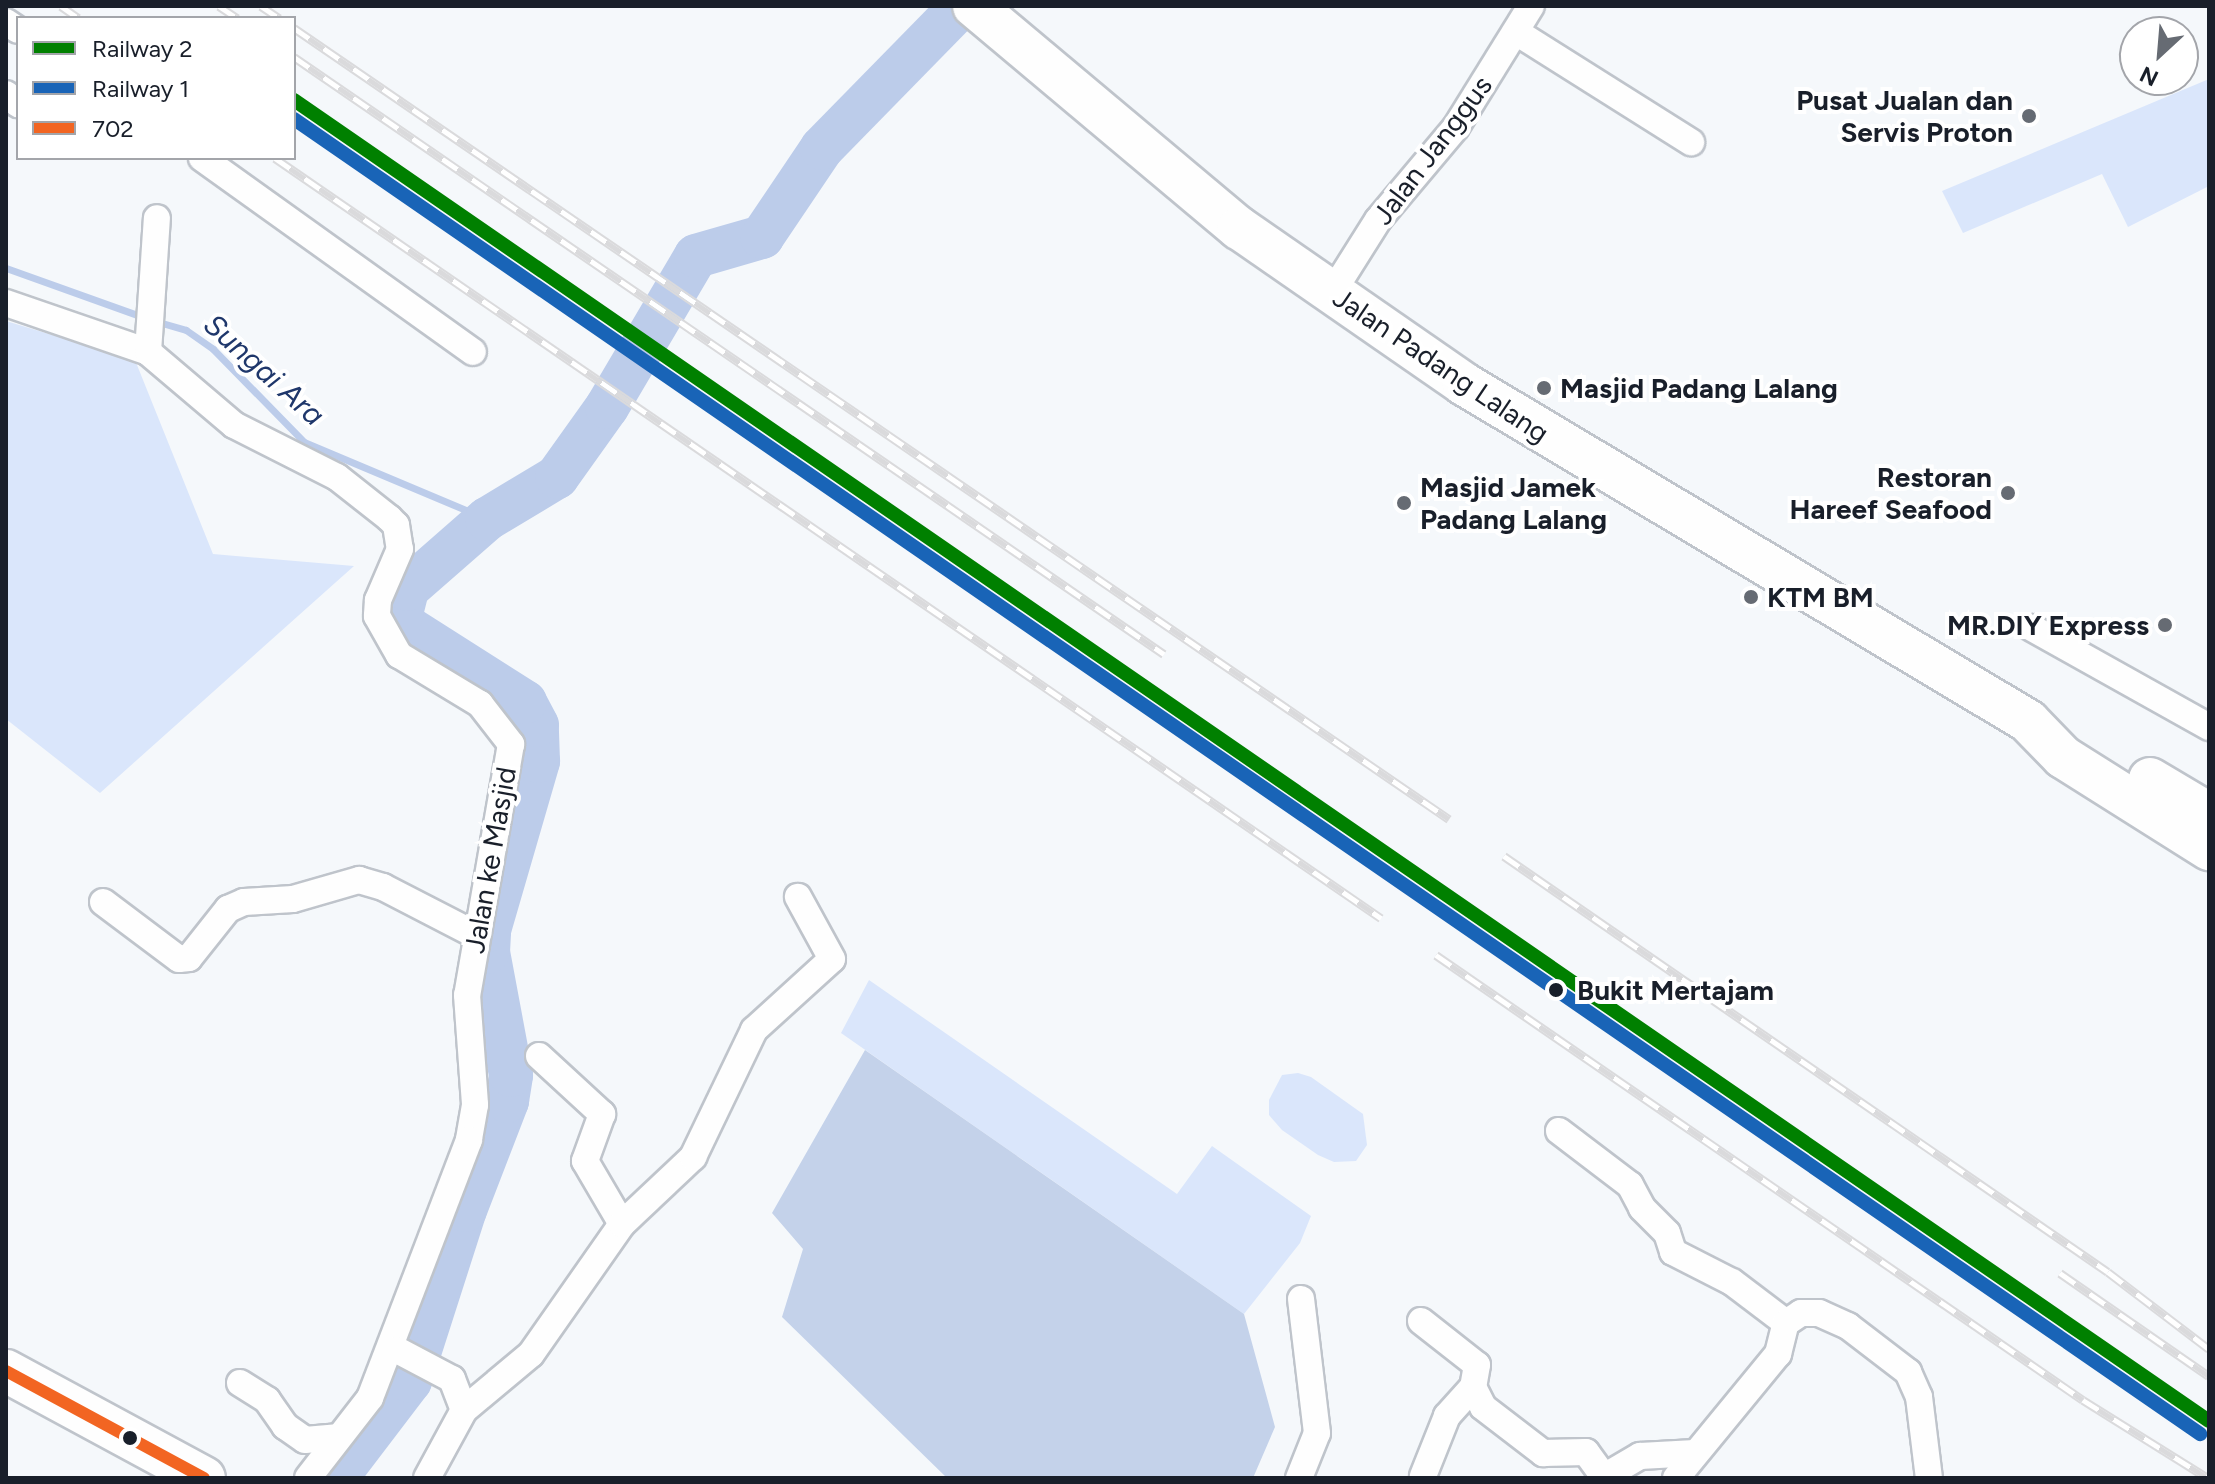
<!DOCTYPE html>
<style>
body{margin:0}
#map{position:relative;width:2215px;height:1484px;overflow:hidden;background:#f5f8fb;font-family:Figtree,sans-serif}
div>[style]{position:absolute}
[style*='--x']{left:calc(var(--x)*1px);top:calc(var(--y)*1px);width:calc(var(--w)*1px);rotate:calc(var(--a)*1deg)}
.green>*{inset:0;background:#dae6fb}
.forest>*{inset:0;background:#c4d2ea}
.stream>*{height:7px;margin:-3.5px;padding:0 3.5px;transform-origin:3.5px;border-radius:3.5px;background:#bcccea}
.river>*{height:44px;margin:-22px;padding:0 22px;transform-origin:22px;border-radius:22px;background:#bcccea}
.roads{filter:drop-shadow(2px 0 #bfc4cb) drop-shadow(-2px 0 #bfc4cb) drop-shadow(0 2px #bfc4cb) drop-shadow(0 -2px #bfc4cb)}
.minor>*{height:26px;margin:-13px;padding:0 13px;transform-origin:13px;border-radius:13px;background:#fefefe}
.primary>*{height:42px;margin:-21px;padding:0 21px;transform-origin:21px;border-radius:21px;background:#fefefe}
.rail>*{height:9px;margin-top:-4.5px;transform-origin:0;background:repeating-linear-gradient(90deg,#fff 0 18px,#dadadc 0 36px);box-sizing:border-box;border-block:2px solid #dadadc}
.bus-1>*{height:12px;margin:-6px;padding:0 6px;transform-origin:6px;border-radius:6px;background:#f26522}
.rail-1>*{height:14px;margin:-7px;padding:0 7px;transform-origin:7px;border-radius:7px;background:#008000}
.rail-2>*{height:14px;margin:-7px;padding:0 7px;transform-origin:7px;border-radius:7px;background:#1964b7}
.dots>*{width:22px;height:22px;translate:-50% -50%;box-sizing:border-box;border:4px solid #fff;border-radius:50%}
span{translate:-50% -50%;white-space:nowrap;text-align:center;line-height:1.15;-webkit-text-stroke:8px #fff;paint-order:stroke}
.poi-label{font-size:28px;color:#191f2a;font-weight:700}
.right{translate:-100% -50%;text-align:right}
.left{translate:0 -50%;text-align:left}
.street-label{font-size:28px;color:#191f2a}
.stop-label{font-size:28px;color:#191f2a;font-weight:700}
.water-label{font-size:30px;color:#1f376b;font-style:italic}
.frame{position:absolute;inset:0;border:8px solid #191f2a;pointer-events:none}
.legend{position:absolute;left:16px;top:16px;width:280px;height:144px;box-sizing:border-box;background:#fff;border:2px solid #a3a5aa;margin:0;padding:10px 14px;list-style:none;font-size:24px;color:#191f2a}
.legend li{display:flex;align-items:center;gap:16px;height:40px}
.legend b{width:40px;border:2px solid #a3a5aa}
.north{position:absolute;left:2119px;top:16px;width:80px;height:80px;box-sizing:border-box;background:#fff;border:2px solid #a3a5aa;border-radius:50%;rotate:206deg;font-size:22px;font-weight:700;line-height:32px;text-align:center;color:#191f2a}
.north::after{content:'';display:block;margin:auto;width:28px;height:36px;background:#666b73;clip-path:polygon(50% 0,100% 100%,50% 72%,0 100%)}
</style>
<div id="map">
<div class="green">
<i style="clip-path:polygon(2209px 79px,2209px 186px,2128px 227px,2102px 174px,1963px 233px,1942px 191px)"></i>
<i style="clip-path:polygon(6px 321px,135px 360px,213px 554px,354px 566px,100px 793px,6px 719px)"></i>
<i style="clip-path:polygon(869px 980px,1177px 1194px,1212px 1146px,1311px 1216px,1300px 1243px,1244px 1314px,841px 1033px)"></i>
<i style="clip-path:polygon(1298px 1073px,1311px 1077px,1363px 1114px,1367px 1145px,1356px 1161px,1334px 1162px,1318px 1155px,1282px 1130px,1269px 1115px,1269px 1100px,1282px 1075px)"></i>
</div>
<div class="forest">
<i style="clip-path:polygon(865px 1050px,1244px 1314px,1275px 1427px,1253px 1478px,947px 1478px,782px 1317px,803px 1249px,772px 1213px)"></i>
</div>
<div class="stream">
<i style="--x:6;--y:268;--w:145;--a:19.7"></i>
<i style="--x:155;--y:321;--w:32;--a:16"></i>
<i style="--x:186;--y:330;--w:33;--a:35"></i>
<i style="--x:213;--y:349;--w:130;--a:45.6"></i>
<i style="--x:304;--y:442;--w:199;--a:22.8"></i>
</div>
<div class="river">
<i style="--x:336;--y:1478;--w:122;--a:-52.7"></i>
<i style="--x:410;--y:1381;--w:180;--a:-72.2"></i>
<i style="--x:465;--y:1210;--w:117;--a:-68.9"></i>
<i style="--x:507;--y:1101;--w:26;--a:-81"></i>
<i style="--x:511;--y:1075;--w:125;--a:-100.6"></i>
<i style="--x:488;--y:952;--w:22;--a:-87"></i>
<i style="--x:489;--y:930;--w:176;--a:-73.8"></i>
<i style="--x:538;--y:761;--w:36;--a:-92"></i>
<i style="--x:537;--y:725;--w:26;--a:-118"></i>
<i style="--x:525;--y:702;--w:149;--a:-147.6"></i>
<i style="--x:399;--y:622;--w:34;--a:-76"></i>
<i style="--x:407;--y:589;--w:106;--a:-41.2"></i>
<i style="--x:487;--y:519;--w:82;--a:-31"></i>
<i style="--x:557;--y:477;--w:86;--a:-54.5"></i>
<i style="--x:607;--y:407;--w:175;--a:-59.5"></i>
<i style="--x:696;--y:256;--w:69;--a:-16.1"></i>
<i style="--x:762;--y:237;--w:107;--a:-56"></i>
<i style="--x:822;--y:148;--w:199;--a:-45.6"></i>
</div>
<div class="roads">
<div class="minor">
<i style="--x:6;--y:22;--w:14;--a:34"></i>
<i style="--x:1516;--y:32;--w:207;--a:32.2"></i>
<i style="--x:6;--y:94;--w:16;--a:40"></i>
<i style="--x:202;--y:158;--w:333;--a:35.6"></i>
<i style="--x:1332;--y:293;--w:86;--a:-57.8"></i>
<i style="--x:1378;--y:220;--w:121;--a:-50"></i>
<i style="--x:1456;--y:127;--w:142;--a:-58.2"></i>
<i style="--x:6;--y:303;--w:150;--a:19"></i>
<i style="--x:148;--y:352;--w:113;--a:40.3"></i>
<i style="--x:234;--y:425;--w:115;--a:26.8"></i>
<i style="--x:337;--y:477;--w:66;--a:38.3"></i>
<i style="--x:389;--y:518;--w:10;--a:45"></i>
<i style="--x:396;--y:525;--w:24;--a:81"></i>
<i style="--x:400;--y:549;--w:56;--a:113.3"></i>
<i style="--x:378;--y:600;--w:16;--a:94"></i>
<i style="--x:377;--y:616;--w:45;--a:60.6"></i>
<i style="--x:399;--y:655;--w:95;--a:31.2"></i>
<i style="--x:480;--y:704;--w:51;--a:52.2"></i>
<i style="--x:511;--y:744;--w:255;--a:99.9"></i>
<i style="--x:467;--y:995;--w:110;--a:85.8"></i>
<i style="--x:475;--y:1105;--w:36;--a:100"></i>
<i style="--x:469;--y:1140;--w:276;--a:111"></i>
<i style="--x:370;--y:1398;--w:101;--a:127.8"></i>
<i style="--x:148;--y:352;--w:134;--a:-86.2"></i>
<i style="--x:2032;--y:628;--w:203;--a:29.2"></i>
<i style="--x:103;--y:902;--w:95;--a:36.9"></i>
<i style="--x:179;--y:959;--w:10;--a:-6"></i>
<i style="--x:189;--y:958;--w:63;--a:-51.5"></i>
<i style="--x:228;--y:909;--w:17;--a:-24"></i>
<i style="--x:244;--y:902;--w:49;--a:-3.5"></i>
<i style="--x:293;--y:899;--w:69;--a:-16.1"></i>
<i style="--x:359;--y:880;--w:25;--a:16"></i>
<i style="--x:383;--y:887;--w:105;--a:27.3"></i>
<i style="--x:539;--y:1056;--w:86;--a:42.6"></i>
<i style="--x:602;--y:1114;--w:50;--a:109.9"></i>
<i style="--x:585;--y:1161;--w:73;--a:59.6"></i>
<i style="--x:1559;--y:1131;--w:89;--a:37.3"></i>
<i style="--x:1630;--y:1185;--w:26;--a:62"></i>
<i style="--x:1642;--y:1208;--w:35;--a:45"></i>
<i style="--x:1667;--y:1233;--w:20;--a:72"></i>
<i style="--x:1673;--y:1252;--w:66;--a:27"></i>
<i style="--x:1732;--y:1282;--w:68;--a:37.2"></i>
<i style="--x:1421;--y:1321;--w:71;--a:38.2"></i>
<i style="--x:1477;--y:1365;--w:22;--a:100"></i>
<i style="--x:1473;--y:1387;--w:39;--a:132"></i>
<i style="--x:1447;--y:1416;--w:65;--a:111.8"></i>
<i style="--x:390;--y:1351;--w:7;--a:-8"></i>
<i style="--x:397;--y:1350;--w:62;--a:27.8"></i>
<i style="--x:452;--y:1379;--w:33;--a:69"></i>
<i style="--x:464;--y:1410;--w:77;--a:118.6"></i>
<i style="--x:240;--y:1383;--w:32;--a:32"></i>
<i style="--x:267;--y:1400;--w:32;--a:55"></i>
<i style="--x:285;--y:1426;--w:24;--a:35"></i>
<i style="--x:305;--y:1440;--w:32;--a:-5"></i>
<i style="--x:1473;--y:1387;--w:22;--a:63"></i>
<i style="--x:1483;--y:1407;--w:76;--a:37.5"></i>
<i style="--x:1543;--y:1453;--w:43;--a:-1.3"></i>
<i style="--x:1586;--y:1452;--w:32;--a:54"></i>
<i style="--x:464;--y:1410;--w:87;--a:-39.9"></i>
<i style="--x:531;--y:1354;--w:159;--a:-55"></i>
<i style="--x:622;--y:1224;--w:98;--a:-43.3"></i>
<i style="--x:693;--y:1157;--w:141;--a:-64.3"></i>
<i style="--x:754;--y:1030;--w:105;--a:-42.3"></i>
<i style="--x:832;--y:959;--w:71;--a:-118.7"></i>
<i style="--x:1604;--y:1477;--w:42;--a:-30.3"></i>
<i style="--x:1640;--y:1456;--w:55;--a:-3.1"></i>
<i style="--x:1299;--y:1478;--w:48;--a:-68.2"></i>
<i style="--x:1317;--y:1433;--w:135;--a:-96.8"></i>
<i style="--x:1676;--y:1478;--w:161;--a:-50.6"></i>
<i style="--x:1778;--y:1354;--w:32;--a:-76"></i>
<i style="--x:1786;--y:1323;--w:18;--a:-34"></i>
<i style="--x:1801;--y:1313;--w:18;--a:0"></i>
<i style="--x:1819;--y:1313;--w:32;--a:24"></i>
<i style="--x:1848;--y:1326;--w:76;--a:37.5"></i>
<i style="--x:1908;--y:1372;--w:27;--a:66"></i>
<i style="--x:1919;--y:1397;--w:82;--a:83"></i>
</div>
<div class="primary">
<i style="--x:974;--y:6;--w:346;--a:40"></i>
<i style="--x:1239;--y:228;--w:274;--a:34.7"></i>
<i style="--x:1464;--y:384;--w:657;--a:30.86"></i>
<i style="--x:2028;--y:721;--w:50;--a:45.8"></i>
<i style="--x:2063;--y:757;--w:173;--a:32.2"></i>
<i style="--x:2150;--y:779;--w:69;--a:30.7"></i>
<i style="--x:6;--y:1371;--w:225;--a:28.4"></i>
</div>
</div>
<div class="rail">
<i style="--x:61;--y:6;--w:21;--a:35"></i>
<i style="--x:219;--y:6;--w:22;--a:34"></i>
<i style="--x:261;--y:6;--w:22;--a:34"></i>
<i style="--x:294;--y:28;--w:1400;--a:34.41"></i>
<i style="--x:294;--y:57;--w:1055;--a:34.46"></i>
<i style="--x:275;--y:158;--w:1342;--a:34.5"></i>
<i style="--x:1504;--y:856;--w:733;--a:34.56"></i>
<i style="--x:2108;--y:1272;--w:127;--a:37.3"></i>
<i style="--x:1436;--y:955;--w:785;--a:34.52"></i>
<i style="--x:2083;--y:1400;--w:147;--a:32"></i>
<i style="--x:2060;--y:1273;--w:181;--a:34.7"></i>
</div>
<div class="bus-1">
<i style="--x:6;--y:1371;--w:225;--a:28.4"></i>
</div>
<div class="rail-1">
<i style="--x:294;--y:100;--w:2326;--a:34.6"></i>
</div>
<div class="rail-2">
<i style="--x:294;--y:119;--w:2316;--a:34.6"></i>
</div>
<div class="dots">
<i style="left:2029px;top:116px;background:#666b73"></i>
<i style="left:1544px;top:388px;background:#666b73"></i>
<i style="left:2008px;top:493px;background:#666b73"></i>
<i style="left:1404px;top:503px;background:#666b73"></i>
<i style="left:1751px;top:597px;background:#666b73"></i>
<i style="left:2165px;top:625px;background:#666b73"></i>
<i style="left:1556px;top:990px;background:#191f2a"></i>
<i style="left:130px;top:1438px;background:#191f2a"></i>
</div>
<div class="poi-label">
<span class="right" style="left:2013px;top:116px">Pusat Jualan dan<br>Servis Proton</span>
<span class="left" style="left:1560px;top:388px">Masjid Padang Lalang</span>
<span class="right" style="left:1992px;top:493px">Restoran<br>Hareef Seafood</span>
<span class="left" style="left:1420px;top:503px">Masjid Jamek<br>Padang Lalang</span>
<span class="left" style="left:1767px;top:597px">KTM BM</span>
<span class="right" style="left:2149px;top:625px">MR.DIY Express</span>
</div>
<div class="street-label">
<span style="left:1432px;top:150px;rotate:-53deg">Jalan Janggus</span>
<span style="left:1441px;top:365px;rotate:34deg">Jalan Padang Lalang</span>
<span style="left:490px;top:860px;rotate:-80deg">Jalan ke Masjid</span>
</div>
<div class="stop-label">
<span class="left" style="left:1577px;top:990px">Bukit Mertajam</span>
</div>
<div class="water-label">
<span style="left:264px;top:370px;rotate:42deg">Sungai Ara</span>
</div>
<div class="frame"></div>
<ul class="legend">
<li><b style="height:10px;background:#008000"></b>Railway 2</li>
<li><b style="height:10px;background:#1964b7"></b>Railway 1</li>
<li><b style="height:10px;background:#f26522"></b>702</li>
</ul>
<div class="north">N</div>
</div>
